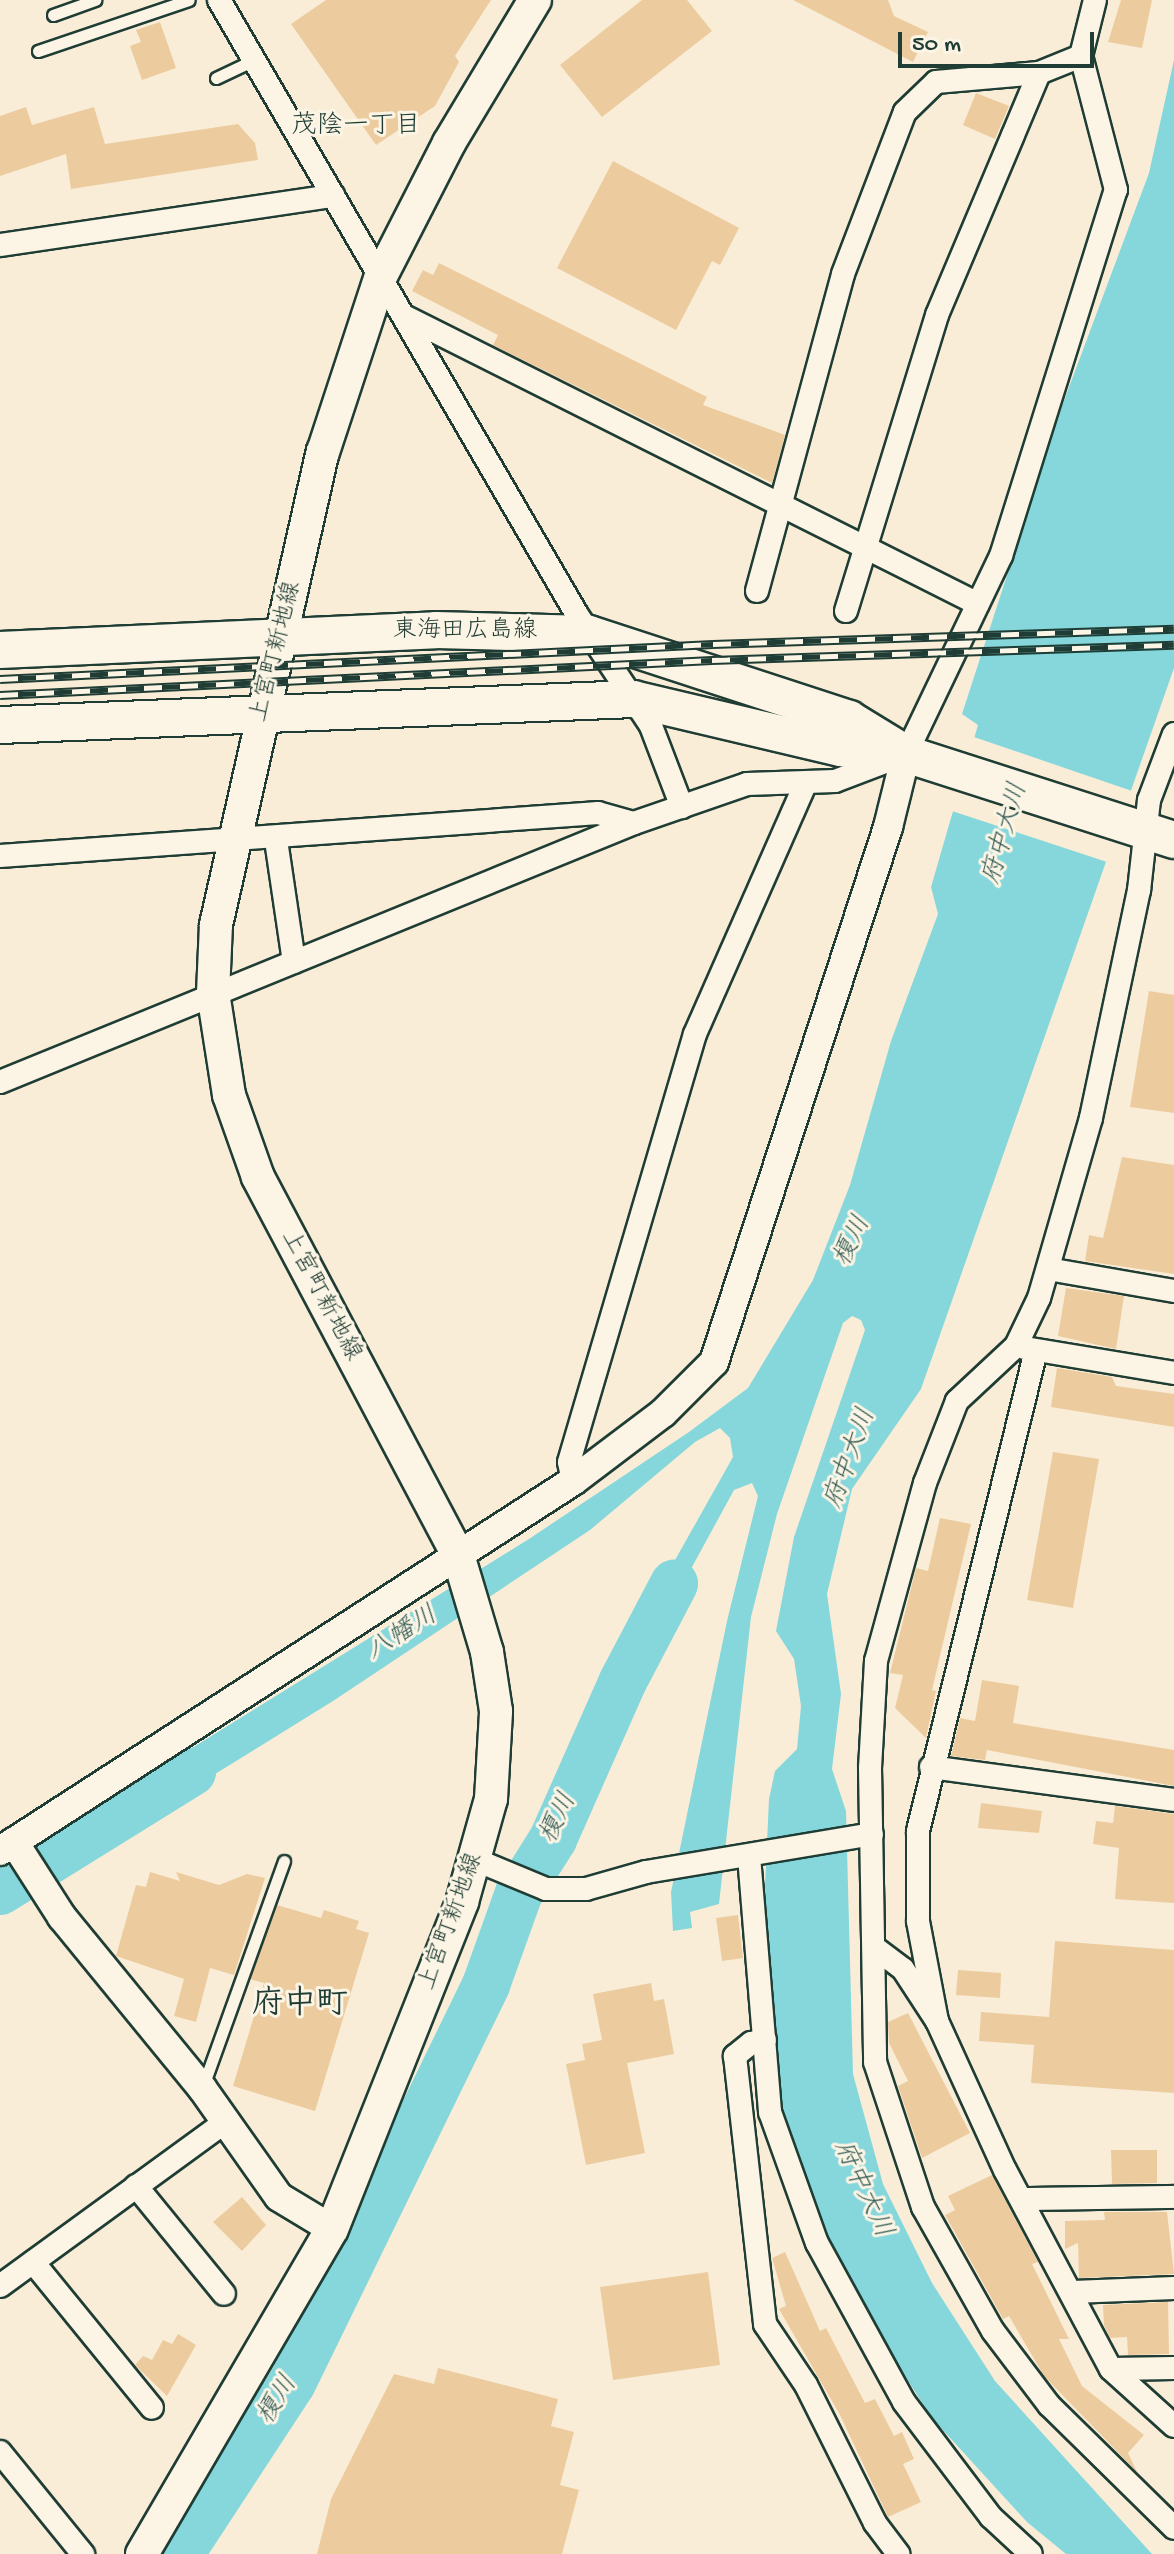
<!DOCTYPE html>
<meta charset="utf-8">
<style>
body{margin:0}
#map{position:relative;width:1174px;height:2554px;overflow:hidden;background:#f9edd7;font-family:"Gochi Hand","Klee One",sans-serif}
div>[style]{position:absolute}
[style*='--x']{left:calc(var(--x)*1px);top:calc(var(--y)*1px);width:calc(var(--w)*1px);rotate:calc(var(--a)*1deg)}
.water>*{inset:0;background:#86d7dc}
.pier>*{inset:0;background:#f9edd7}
.river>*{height:48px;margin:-24px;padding:0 24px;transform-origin:24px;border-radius:24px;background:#86d7dc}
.building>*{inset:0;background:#eccc9f}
.roads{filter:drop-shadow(2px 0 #1f3d34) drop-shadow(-2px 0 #1f3d34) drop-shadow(0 2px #1f3d34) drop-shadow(0 -2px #1f3d34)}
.service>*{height:11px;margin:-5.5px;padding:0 5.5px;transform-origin:5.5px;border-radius:5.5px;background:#fcf5e5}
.minor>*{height:22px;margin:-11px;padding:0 11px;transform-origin:11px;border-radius:11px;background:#fcf5e5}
.tertiary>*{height:28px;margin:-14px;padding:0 14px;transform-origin:14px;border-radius:14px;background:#fcf5e5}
.secondary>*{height:32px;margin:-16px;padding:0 16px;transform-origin:16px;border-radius:16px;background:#fcf5e5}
.primary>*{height:36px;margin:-18px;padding:0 18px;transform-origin:18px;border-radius:18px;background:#fcf5e5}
.rail>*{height:9px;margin-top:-4.5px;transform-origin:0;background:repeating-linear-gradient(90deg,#fcf5e5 0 18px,#1f3d34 0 36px);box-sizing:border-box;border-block:2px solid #1f3d34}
span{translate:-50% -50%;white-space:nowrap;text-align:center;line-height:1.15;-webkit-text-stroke:6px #fcf5e5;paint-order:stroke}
.street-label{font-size:24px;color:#1f3d34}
.neighbourhood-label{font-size:26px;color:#1f3d34}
.water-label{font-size:26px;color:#345c56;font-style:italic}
.district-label{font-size:32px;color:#1f3d34;font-weight:700}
.scale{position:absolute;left:898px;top:32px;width:196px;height:36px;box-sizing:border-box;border:4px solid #1f3d34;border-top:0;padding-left:10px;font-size:24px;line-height:28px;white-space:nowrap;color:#1f3d34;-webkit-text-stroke:6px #fcf5e5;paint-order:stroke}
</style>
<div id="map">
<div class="water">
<i style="clip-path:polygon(1174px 60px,1174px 668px,921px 1389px,852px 1489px,827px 1594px,841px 1694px,832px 1769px,846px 1811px,853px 2074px,883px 2184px,932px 2283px,995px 2381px,1152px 2554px,1066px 2554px,1027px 2522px,931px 2417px,854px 2295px,814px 2215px,777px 2106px,765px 1886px,769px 1799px,775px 1771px,797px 1749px,801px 1706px,794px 1659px,776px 1631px,794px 1537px,865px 1330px,861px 1320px,852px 1316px,843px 1323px,777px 1514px,751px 1617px,719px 1904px,690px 1912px,692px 1928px,673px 1931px,671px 1892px,727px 1621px,758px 1496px,752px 1483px,734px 1490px,650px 1644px,630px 1640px,733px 1457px,730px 1438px,720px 1428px,695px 1442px,590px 1530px,333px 1701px,144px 1818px,126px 1789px,529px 1539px,689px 1432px,748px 1388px,813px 1280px,850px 1185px,891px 1041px,938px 914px,931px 887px,978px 725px,962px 714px,1062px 406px,1149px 173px)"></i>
</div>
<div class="pier">
<i style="clip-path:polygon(971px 736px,1138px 793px,1113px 864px,949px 810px)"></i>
</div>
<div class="river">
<i style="--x:0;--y:1891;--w:226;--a:-31.8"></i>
<i style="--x:180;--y:2554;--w:204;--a:-56.8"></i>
<i style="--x:292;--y:2383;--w:443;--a:-64"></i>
<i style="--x:486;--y:1985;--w:98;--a:-70.3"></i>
<i style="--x:519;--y:1893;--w:64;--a:-57.8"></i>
<i style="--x:553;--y:1839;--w:173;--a:-66.1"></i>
<i style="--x:623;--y:1681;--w:110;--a:-62.3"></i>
</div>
<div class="building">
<i style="clip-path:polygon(326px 0,491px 0,455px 56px,459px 62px,435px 106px,376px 145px,291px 24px)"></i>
<i style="clip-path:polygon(642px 0,687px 0,712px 31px,602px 117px,560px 65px)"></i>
<i style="clip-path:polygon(793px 0,888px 0,894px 16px,928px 32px,913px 62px)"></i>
<i style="clip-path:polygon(1121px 0,1152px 0,1142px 48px,1108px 42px)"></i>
<i style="clip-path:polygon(160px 22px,176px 68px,142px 80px,130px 46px,141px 42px,136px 30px)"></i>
<i style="clip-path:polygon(976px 93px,1009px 106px,995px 139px,963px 125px)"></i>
<i style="clip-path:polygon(26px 107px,32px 125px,94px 107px,105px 144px,238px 124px,255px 143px,258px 160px,71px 189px,66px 154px,0 176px,0 116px)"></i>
<i style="clip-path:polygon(613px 161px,739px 228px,720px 265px,712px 261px,676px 330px,557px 268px)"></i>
<i style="clip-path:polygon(439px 263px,707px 397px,703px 405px,785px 435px,772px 483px,493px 345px,498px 335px,412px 291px,423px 270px,433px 275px)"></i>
<i style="clip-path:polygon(1149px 991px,1174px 995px,1174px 1113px,1130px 1107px)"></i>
<i style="clip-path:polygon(1122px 1157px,1174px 1165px,1174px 1274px,1085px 1261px,1089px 1235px,1103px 1238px)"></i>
<i style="clip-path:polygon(1066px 1288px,1124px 1296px,1116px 1349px,1058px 1336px)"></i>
<i style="clip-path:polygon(1057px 1368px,1112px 1377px,1116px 1386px,1174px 1394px,1174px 1427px,1051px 1407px)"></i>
<i style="clip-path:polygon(1053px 1452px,1099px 1459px,1073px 1608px,1027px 1600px)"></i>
<i style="clip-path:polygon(940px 1518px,971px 1524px,932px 1690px,936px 1691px,926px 1738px,895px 1708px,903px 1675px,890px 1673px,916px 1568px,928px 1571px)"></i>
<i style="clip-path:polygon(982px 1680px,1019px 1686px,1013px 1723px,1174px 1750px,1174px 1786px,987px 1750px,985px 1760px,951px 1756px,960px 1718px,975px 1721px)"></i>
<i style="clip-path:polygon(981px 1803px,1042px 1811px,1039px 1833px,978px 1828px)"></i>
<i style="clip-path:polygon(1115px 1806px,1174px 1814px,1174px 1903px,1115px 1899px,1119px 1848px,1093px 1844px,1096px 1821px,1113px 1823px)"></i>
<i style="clip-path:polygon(150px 1872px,180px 1881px,176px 1872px,219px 1885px,247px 1874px,265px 1878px,234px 1975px,210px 1968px,196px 2022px,174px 2016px,184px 1979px,116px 1956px,136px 1885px,146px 1887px)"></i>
<i style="clip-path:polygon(277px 1905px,321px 1918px,324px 1910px,359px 1921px,356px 1929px,369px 1933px,315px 2111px,233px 2086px,264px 1983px,250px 1979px)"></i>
<i style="clip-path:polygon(738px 1915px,743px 1958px,722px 1961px,716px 1918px)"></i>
<i style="clip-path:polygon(1055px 1941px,1174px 1950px,1174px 2093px,1031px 2083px,1034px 2045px,979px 2041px,981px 2012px,1049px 2017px)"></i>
<i style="clip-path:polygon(958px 1970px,1001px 1973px,1000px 1998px,956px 1995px)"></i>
<i style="clip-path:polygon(651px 1983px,654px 2001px,664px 1999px,674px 2054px,627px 2063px,645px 2153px,586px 2165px,566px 2064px,585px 2060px,582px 2044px,602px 2040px,593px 1994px)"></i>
<i style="clip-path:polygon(908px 2013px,970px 2133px,922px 2158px,898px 2086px,908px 2081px,889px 2043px,888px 2022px)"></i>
<i style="clip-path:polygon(1111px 2150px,1157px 2150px,1157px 2183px,1112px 2184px)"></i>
<i style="clip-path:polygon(992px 2175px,1038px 2262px,1032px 2264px,1069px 2339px,1059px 2339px,1082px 2386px,1144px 2435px,1128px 2453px,1137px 2472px,1044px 2376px,1009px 2316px,1003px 2319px,945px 2215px,955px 2210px,948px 2196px)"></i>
<i style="clip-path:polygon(242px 2197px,266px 2225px,242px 2251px,213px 2222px)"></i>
<i style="clip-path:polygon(1104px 2212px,1167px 2212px,1174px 2274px,1079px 2278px,1078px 2243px,1065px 2249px,1065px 2221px,1105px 2220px)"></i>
<i style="clip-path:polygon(785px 2252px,820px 2331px,826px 2328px,865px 2403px,875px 2399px,894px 2436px,902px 2432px,914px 2459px,903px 2464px,921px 2502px,888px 2517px,840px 2415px,779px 2309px,786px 2306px,772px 2258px)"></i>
<i style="clip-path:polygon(708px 2272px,720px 2365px,613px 2380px,600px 2287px)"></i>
<i style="clip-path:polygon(1168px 2302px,1169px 2354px,1128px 2355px,1127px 2337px,1110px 2338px,1104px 2325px,1103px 2305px)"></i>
<i style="clip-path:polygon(178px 2334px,196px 2345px,167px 2396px,135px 2365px,143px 2356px,152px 2360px,163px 2340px,172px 2344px)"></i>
<i style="clip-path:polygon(438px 2368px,558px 2399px,551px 2426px,574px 2432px,560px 2485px,579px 2490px,562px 2554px,317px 2554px,331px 2499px,394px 2374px,434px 2384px)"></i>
</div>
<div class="roads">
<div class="service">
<i style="--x:53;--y:15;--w:45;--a:-19.7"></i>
<i style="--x:38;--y:51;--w:159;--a:-18.7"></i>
<i style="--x:216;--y:78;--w:42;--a:-25.3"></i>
<i style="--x:203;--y:2086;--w:239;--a:-70.2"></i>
</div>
<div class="minor">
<i style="--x:219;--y:0;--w:709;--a:59.78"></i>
<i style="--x:576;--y:613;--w:136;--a:56.4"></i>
<i style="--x:651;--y:726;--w:87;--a:69.1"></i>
<i style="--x:0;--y:245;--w:337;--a:-8.4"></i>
<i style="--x:404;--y:316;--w:642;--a:26.64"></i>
<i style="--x:757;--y:591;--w:328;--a:-74.8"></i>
<i style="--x:843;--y:274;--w:173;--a:-69.1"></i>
<i style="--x:905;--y:112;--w:43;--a:-44.1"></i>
<i style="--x:936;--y:82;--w:103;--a:-5"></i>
<i style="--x:846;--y:611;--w:310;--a:-72.9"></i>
<i style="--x:937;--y:315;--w:195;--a:-67.1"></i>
<i style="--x:1013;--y:135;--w:67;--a:-67.2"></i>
<i style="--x:1039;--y:73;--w:45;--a:-22"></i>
<i style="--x:1174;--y:734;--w:71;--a:110.7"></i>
<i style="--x:1149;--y:800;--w:91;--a:96.3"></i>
<i style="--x:1139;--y:890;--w:233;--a:101.9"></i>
<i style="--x:1091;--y:1118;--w:187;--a:106.1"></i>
<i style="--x:1039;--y:1298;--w:53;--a:115.6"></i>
<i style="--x:1016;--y:1346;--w:81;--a:137"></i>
<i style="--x:957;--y:1401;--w:88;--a:111.3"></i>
<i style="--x:925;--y:1483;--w:185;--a:105.4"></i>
<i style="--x:876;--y:1661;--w:107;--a:93.2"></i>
<i style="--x:870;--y:1768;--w:294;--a:89"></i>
<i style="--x:875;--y:2062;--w:153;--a:71.7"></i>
<i style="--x:923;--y:2207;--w:142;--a:60.6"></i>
<i style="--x:993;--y:2331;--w:93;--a:52.9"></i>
<i style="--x:1049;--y:2405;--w:175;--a:44.5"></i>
<i style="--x:276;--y:840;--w:123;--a:81.6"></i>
<i style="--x:0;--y:856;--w:600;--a:-4.11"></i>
<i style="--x:598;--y:813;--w:37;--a:16"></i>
<i style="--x:0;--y:1082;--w:685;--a:-22.22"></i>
<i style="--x:634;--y:823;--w:120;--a:-19"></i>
<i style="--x:747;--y:784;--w:88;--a:-2"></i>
<i style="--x:835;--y:781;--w:76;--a:-20.8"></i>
<i style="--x:906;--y:754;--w:220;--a:-64.4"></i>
<i style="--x:1001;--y:556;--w:384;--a:-72.6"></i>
<i style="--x:1116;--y:190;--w:138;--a:-104.6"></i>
<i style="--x:1081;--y:56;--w:58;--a:-76"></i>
<i style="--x:1048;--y:1269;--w:128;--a:9.9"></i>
<i style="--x:1025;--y:1348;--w:151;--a:9.5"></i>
<i style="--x:573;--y:1481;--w:19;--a:-102"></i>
<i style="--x:569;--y:1462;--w:446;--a:-73.6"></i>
<i style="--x:695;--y:1034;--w:275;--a:-66.2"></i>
<i style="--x:931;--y:1767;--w:245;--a:7.7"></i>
<i style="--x:749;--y:1856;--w:257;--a:85.3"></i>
<i style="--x:770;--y:2112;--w:139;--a:70.3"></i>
<i style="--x:817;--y:2243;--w:181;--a:61.3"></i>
<i style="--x:904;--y:2402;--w:144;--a:52.9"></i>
<i style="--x:991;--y:2517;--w:54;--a:42.8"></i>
<i style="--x:476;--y:1860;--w:76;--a:22.5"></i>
<i style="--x:546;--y:1889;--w:40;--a:0"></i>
<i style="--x:586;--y:1889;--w:62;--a:-15.8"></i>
<i style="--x:646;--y:1872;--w:229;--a:-9.5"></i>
<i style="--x:875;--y:1948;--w:35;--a:37"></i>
<i style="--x:903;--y:1969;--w:62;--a:56.8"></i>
<i style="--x:937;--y:2021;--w:164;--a:65.5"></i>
<i style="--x:1005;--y:2170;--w:225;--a:62"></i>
<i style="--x:1111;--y:2369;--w:63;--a:-0.9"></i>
<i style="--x:937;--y:2021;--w:102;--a:-100.8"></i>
<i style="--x:918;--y:1921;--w:90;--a:-90"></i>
<i style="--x:918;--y:1831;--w:494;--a:-76.2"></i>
<i style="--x:765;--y:2040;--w:14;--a:168"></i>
<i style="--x:751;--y:2043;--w:21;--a:141"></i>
<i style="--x:735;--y:2056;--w:270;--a:83.6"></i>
<i style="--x:765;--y:2324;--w:73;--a:56.1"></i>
<i style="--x:806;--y:2385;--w:154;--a:63.4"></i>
<i style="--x:875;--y:2523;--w:39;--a:53"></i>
<i style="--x:136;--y:2186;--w:139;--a:50.8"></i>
<i style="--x:1022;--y:2199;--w:152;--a:-0.8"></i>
<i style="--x:33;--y:2262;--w:188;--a:50.8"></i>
<i style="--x:0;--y:2286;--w:280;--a:-36.1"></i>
<i style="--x:1073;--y:2292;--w:101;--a:-2.3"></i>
<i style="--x:1111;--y:2369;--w:85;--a:42.1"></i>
<i style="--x:0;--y:2452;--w:132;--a:50.9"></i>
</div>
<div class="tertiary">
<i style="--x:14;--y:1842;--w:89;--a:57.4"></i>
<i style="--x:62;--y:1917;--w:221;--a:50.7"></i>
<i style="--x:202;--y:2088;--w:133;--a:54.8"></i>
<i style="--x:279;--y:2197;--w:62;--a:31.1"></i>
<i style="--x:0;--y:1851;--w:682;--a:-32.85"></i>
<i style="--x:573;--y:1481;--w:113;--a:-37.1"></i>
<i style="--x:663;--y:1413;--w:72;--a:-45"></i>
<i style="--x:714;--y:1362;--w:563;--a:-71.98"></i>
<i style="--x:888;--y:827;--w:75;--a:-76.1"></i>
</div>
<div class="secondary">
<i style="--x:142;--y:2554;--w:376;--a:-59.7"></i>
<i style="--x:332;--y:2229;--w:352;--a:-68.3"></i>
<i style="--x:462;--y:1902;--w:107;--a:-74.3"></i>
<i style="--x:491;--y:1799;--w:88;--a:-86.7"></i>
<i style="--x:496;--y:1711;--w:60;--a:-98.7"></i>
<i style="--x:487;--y:1652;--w:101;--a:-106.6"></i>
<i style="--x:458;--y:1555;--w:428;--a:-117.9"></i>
<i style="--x:258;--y:1177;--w:87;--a:-109.5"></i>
<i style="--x:229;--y:1095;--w:103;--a:-98.9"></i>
<i style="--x:213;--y:993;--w:68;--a:-87.5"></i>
<i style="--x:216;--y:925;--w:485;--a:-77.3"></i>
<i style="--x:323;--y:452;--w:185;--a:-71.8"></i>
<i style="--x:381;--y:276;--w:149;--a:-62.9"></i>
<i style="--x:449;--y:143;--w:167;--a:-59"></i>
</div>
<div class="primary">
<i style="--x:0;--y:650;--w:436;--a:-2.6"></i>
<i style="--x:436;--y:630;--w:153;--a:1.5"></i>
<i style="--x:589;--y:634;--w:274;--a:18.1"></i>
<i style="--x:849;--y:719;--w:57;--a:31.5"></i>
<i style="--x:0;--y:725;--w:634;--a:-2.35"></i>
<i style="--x:633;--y:699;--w:214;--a:13.3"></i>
<i style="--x:841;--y:748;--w:65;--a:5.3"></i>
<i style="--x:906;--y:754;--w:281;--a:17.8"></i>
</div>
</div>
<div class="rail">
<i style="--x:0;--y:679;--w:714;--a:-2.81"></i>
<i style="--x:713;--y:644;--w:461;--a:-1.9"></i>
<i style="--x:0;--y:695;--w:713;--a:-2.81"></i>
<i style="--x:712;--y:660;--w:462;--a:-1.9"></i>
</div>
<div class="street-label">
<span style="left:465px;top:632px">東海田広島線</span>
<span style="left:277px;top:652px;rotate:-76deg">上宮町新地線</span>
<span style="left:320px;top:1296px;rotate:62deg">上宮町新地線</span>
<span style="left:452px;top:1922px;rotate:-70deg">上宮町新地線</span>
</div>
<div class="neighbourhood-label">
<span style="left:356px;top:128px">茂陰一丁目</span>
</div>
<div class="water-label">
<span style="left:1007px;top:834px;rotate:-74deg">府中大川</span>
<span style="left:854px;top:1242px;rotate:-64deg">榎川</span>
<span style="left:852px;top:1459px;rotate:-70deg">府中大川</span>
<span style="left:403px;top:1635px;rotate:-32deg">八幡川</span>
<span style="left:560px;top:1819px;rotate:-64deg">榎川</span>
<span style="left:861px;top:2190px;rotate:65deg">府中大川</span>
<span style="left:279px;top:2401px;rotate:-58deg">榎川</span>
</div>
<div class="district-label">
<span style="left:300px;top:2006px">府中町</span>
</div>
<div class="scale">50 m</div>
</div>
